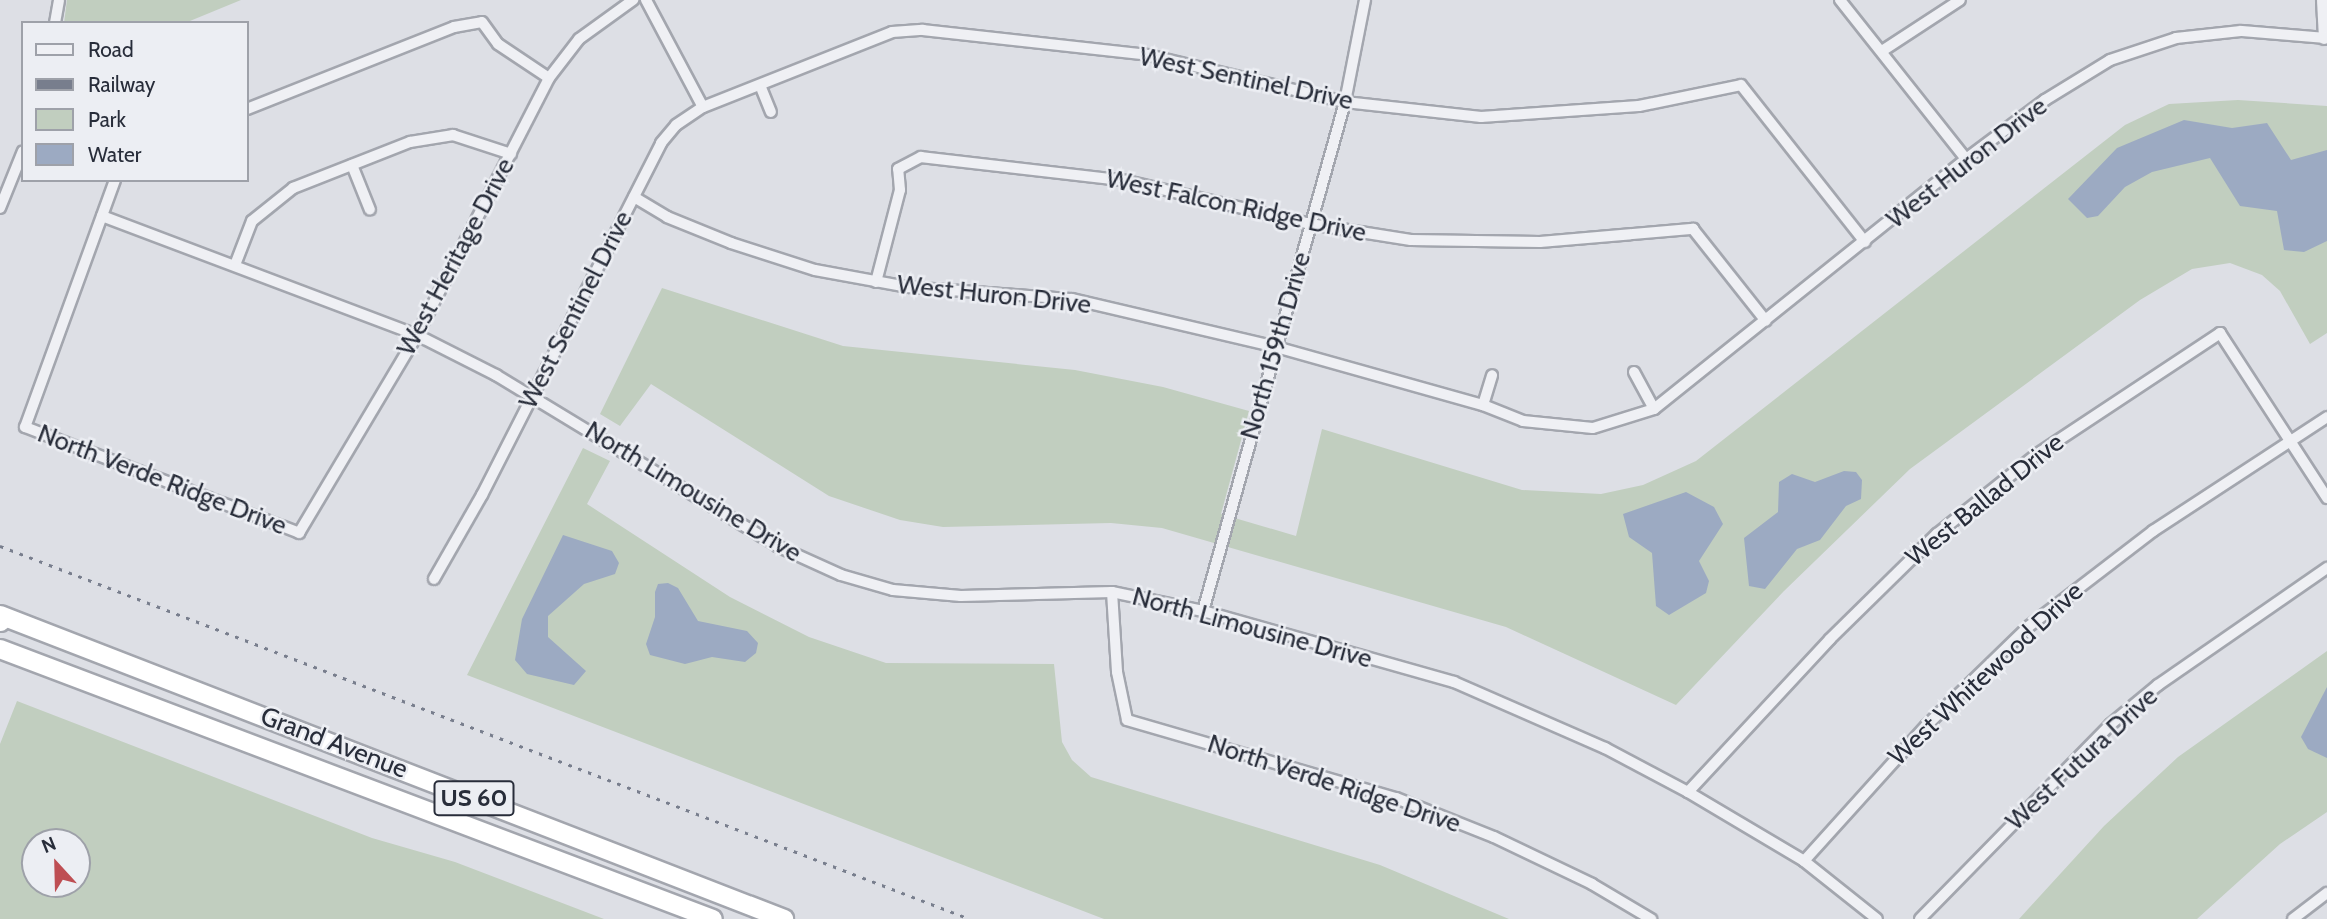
<!DOCTYPE html>
<style>
body{margin:0}
#map{position:relative;width:2327px;height:919px;overflow:hidden;background:#dddfe5;font-family:Cabin,sans-serif}
div>[style]{position:absolute}
[style*='--x']{left:calc(var(--x)*1px);top:calc(var(--y)*1px);width:calc(var(--w)*1px);rotate:calc(var(--a)*1deg)}
.green>*{inset:0;background:#c1cebf}
.water>*{inset:0;background:#9caac2}
.roads{filter:drop-shadow(2px 0 #a3a6ae) drop-shadow(-2px 0 #a3a6ae) drop-shadow(0 2px #a3a6ae) drop-shadow(0 -2px #a3a6ae)}
.minor>*{height:10px;margin:-5px;padding:0 5px;transform-origin:5px;border-radius:5px;background:#eff0f4}
.trunk>*{height:18px;margin:-9px;padding:0 9px;transform-origin:9px;border-radius:9px;background:#fff}
.motorway>*{height:19px;margin:-9.5px;padding:0 9.5px;transform-origin:9.5px;border-radius:9.5px;background:#fff}
.rail>*{height:2.5px;margin-top:-1.25px;transform-origin:0;background:repeating-linear-gradient(90deg,#787e8d 0 3.5px,transparent 0 10.5px)}
span{translate:-50% -50%;white-space:nowrap;text-align:center;line-height:1.15;-webkit-text-stroke:5px #eceef3;paint-order:stroke}
.shield-label span{padding:2px 5px;background:#eceef3;border:2px solid;border-radius:5px;-webkit-text-stroke-width:0}
.shield-label{font-size:24px;color:#282d3a;font-weight:700}
.street-label{font-size:26px;color:#282d3a}
.legend{position:absolute;left:21px;top:21px;width:228px;height:161px;box-sizing:border-box;background:#eceef3;border:2px solid #9ea1a9;margin:0;padding:9px 12px;list-style:none;font-size:21px;color:#282d3a}
.legend li{display:flex;align-items:center;gap:14px;height:35px}
.legend b{width:35px;border:2px solid #9ea1a9}
.north{position:absolute;left:21px;top:828px;width:70px;height:70px;box-sizing:border-box;background:#eceef3;border:2px solid #9ea1a9;border-radius:50%;rotate:338deg;font-size:19px;font-weight:700;line-height:28px;text-align:center;color:#282d3a}
.north::after{content:'';display:block;margin:auto;width:24px;height:32px;background:#be4e53;clip-path:polygon(50% 0,100% 100%,50% 72%,0 100%)}
</style>
<div id="map">
<div class="green">
<i style="clip-path:polygon(67px 0,241px 0,185px 23px,64px 23px)"></i>
<i style="clip-path:polygon(2238px 100px,2327px 106px,2327px 333px,2310px 344px,2280px 291px,2262px 275px,2230px 263px,2192px 269px,2140px 300px,1910px 469px,1784px 591px,1676px 705px,1506px 627px,1162px 528px,1111px 523px,943px 527px,900px 520px,829px 496px,651px 384px,620px 426px,600px 414px,662px 288px,843px 346px,1075px 370px,1163px 387px,1249px 411px,1221px 514px,1296px 536px,1322px 429px,1522px 490px,1601px 494px,1643px 485px,1696px 461px,2125px 125px,2169px 104px)"></i>
<i style="clip-path:polygon(583px 448px,610px 461px,587px 504px,730px 597px,809px 637px,886px 663px,1054px 664px,1062px 742px,1072px 760px,1091px 777px,1380px 865px,1509px 919px,1104px 919px,467px 675px)"></i>
<i style="clip-path:polygon(2327px 651px,2327px 812px,2280px 844px,2197px 919px,2019px 919px,2104px 826px,2178px 757px)"></i>
<i style="clip-path:polygon(evenodd,17px 701px,372px 838px,455px 862px,604px 919px,0 919px,0 744px,17px 701px,35px 842px,77px 842px,77px 884px,35px 884px,35px 842px)"></i>
</div>
<div class="water">
<i style="clip-path:polygon(2184px 120px,2232px 128px,2267px 123px,2291px 160px,2327px 150px,2327px 241px,2304px 252px,2284px 250px,2277px 211px,2240px 206px,2210px 158px,2152px 172px,2125px 187px,2098px 216px,2087px 218px,2068px 199px,2117px 148px)"></i>
<i style="clip-path:polygon(1844px 471px,1856px 472px,1862px 480px,1861px 499px,1846px 506px,1820px 540px,1797px 549px,1765px 589px,1749px 586px,1744px 538px,1778px 512px,1779px 482px,1792px 474px,1815px 482px)"></i>
<i style="clip-path:polygon(1686px 492px,1714px 507px,1723px 524px,1699px 561px,1709px 581px,1706px 593px,1669px 615px,1656px 606px,1652px 553px,1629px 537px,1623px 514px)"></i>
<i style="clip-path:polygon(563px 535px,612px 551px,619px 563px,615px 574px,584px 584px,548px 616px,548px 637px,586px 671px,574px 685px,527px 674px,515px 660px,522px 619px)"></i>
<i style="clip-path:polygon(668px 583px,678px 588px,698px 621px,747px 631px,758px 643px,756px 653px,745px 662px,712px 657px,685px 664px,650px 655px,646px 644px,655px 617px,655px 592px,658px 584px)"></i>
<i style="clip-path:polygon(2327px 687px,2327px 758px,2308px 749px,2301px 737px)"></i>
</div>
<div class="roads">
<div class="minor">
<i style="--x:646;--y:0;--w:121;--a:62"></i>
<i style="--x:1840;--y:0;--w:203;--a:51.6"></i>
<i style="--x:2322;--y:0;--w:39;--a:87"></i>
<i style="--x:55;--y:23;--w:23;--a:-80"></i>
<i style="--x:1882;--y:51;--w:93;--a:-33.2"></i>
<i style="--x:760;--y:85;--w:29;--a:68"></i>
<i style="--x:247;--y:109;--w:223;--a:-21.6"></i>
<i style="--x:454;--y:27;--w:28;--a:-10"></i>
<i style="--x:482;--y:22;--w:27;--a:54"></i>
<i style="--x:498;--y:44;--w:61;--a:33.7"></i>
<i style="--x:352;--y:165;--w:48;--a:68.2"></i>
<i style="--x:115;--y:180;--w:263;--a:110"></i>
<i style="--x:25;--y:427;--w:294;--a:21.1"></i>
<i style="--x:299;--y:533;--w:230;--a:-59.2"></i>
<i style="--x:417;--y:335;--w:289;--a:-62.8"></i>
<i style="--x:549;--y:78;--w:49;--a:-52.4"></i>
<i style="--x:579;--y:39;--w:67;--a:-35.8"></i>
<i style="--x:634;--y:197;--w:39;--a:31"></i>
<i style="--x:667;--y:217;--w:69;--a:22.1"></i>
<i style="--x:731;--y:243;--w:88;--a:17.8"></i>
<i style="--x:815;--y:270;--w:95;--a:10.4"></i>
<i style="--x:908;--y:287;--w:164;--a:4.2"></i>
<i style="--x:1072;--y:299;--w:210;--a:13.2"></i>
<i style="--x:1276;--y:347;--w:215;--a:15.7"></i>
<i style="--x:1483;--y:405;--w:43;--a:21.8"></i>
<i style="--x:1523;--y:421;--w:70;--a:5.7"></i>
<i style="--x:1593;--y:428;--w:64;--a:-17.3"></i>
<i style="--x:1654;--y:409;--w:400;--a:-38.7"></i>
<i style="--x:1966;--y:159;--w:99;--a:-36.8"></i>
<i style="--x:2045;--y:100;--w:76;--a:-31.6"></i>
<i style="--x:2110;--y:60;--w:70;--a:-18.4"></i>
<i style="--x:2176;--y:38;--w:65;--a:-6.1"></i>
<i style="--x:2241;--y:31;--w:86;--a:4.7"></i>
<i style="--x:0;--y:208;--w:61;--a:-68"></i>
<i style="--x:102;--y:216;--w:337;--a:20.7"></i>
<i style="--x:417;--y:335;--w:89;--a:26.9"></i>
<i style="--x:496;--y:375;--w:329;--a:31.3"></i>
<i style="--x:777;--y:546;--w:70;--a:24.4"></i>
<i style="--x:841;--y:575;--w:54;--a:16.1"></i>
<i style="--x:893;--y:590;--w:68;--a:5"></i>
<i style="--x:961;--y:596;--w:151;--a:-1.5"></i>
<i style="--x:1112;--y:592;--w:93;--a:11.8"></i>
<i style="--x:1203;--y:611;--w:261;--a:15.8"></i>
<i style="--x:1454;--y:682;--w:165;--a:23.6"></i>
<i style="--x:1605;--y:748;--w:94;--a:27.9"></i>
<i style="--x:1688;--y:792;--w:135;--a:30.7"></i>
<i style="--x:1804;--y:861;--w:93;--a:38.5"></i>
<i style="--x:235;--y:265;--w:47;--a:-68.9"></i>
<i style="--x:252;--y:221;--w:53;--a:-38.8"></i>
<i style="--x:293;--y:188;--w:126;--a:-21.5"></i>
<i style="--x:410;--y:142;--w:44;--a:-9.2"></i>
<i style="--x:453;--y:135;--w:61;--a:18.1"></i>
<i style="--x:876;--y:282;--w:95;--a:-75.4"></i>
<i style="--x:900;--y:190;--w:21;--a:-95"></i>
<i style="--x:898;--y:169;--w:26;--a:-28"></i>
<i style="--x:921;--y:157;--w:207;--a:6.6"></i>
<i style="--x:1127;--y:181;--w:188;--a:13.2"></i>
<i style="--x:1310;--y:224;--w:102;--a:9"></i>
<i style="--x:1411;--y:240;--w:129;--a:0.9"></i>
<i style="--x:1540;--y:242;--w:154;--a:-4.9"></i>
<i style="--x:1693;--y:229;--w:117;--a:51.6"></i>
<i style="--x:1634;--y:372;--w:42;--a:61.6"></i>
<i style="--x:1483;--y:405;--w:31;--a:-73"></i>
<i style="--x:434;--y:579;--w:97;--a:-60.3"></i>
<i style="--x:482;--y:495;--w:395;--a:-63"></i>
<i style="--x:661;--y:143;--w:23;--a:-50"></i>
<i style="--x:676;--y:125;--w:32;--a:-34"></i>
<i style="--x:703;--y:107;--w:203;--a:-21.6"></i>
<i style="--x:892;--y:32;--w:31;--a:-4"></i>
<i style="--x:923;--y:30;--w:226;--a:6.3"></i>
<i style="--x:1148;--y:55;--w:203;--a:13.4"></i>
<i style="--x:1345;--y:102;--w:137;--a:6.3"></i>
<i style="--x:1481;--y:117;--w:158;--a:-4"></i>
<i style="--x:1639;--y:106;--w:104;--a:-11.6"></i>
<i style="--x:1741;--y:85;--w:200;--a:51.7"></i>
<i style="--x:1112;--y:592;--w:80;--a:86.4"></i>
<i style="--x:1117;--y:672;--w:49;--a:78.2"></i>
<i style="--x:1127;--y:720;--w:280;--a:16.2"></i>
<i style="--x:1396;--y:798;--w:105;--a:21.7"></i>
<i style="--x:1494;--y:837;--w:109;--a:25.6"></i>
<i style="--x:1592;--y:884;--w:69;--a:30.7"></i>
<i style="--x:1203;--y:611;--w:528;--a:-74.41"></i>
<i style="--x:1345;--y:102;--w:104;--a:-78.9"></i>
<i style="--x:1688;--y:792;--w:209;--a:-47.1"></i>
<i style="--x:1830;--y:639;--w:150;--a:-44.5"></i>
<i style="--x:1937;--y:534;--w:127;--a:-38.6"></i>
<i style="--x:2036;--y:455;--w:221;--a:-33.5"></i>
<i style="--x:2220;--y:333;--w:197;--a:57"></i>
<i style="--x:1804;--y:861;--w:182;--a:-47.9"></i>
<i style="--x:1926;--y:726;--w:142;--a:-44.1"></i>
<i style="--x:2028;--y:627;--w:158;--a:-37.5"></i>
<i style="--x:2153;--y:531;--w:208;--a:-33.2"></i>
<i style="--x:1920;--y:919;--w:273;--a:-45.6"></i>
<i style="--x:2111;--y:724;--w:61;--a:-39.7"></i>
<i style="--x:2158;--y:685;--w:206;--a:-34.7"></i>
<i style="--x:2293;--y:919;--w:43;--a:-37.4"></i>
</div>
<div class="trunk">
<i style="--x:0;--y:615;--w:841;--a:21.19"></i>
<i style="--x:0;--y:649;--w:762;--a:20.74"></i>
</div>
<div class="motorway">
<i style="--x:0;--y:621;--w:5;--a:-68"></i>
</div>
</div>
<div class="rail">
<i style="--x:0;--y:546;--w:1039;--a:21.03"></i>
</div>
<div class="shield-label">
<span style="left:474px;top:798px">US 60</span>
</div>
<div class="street-label">
<span style="left:1246px;top:79px;rotate:12deg">West Sentinel Drive</span>
<span style="left:1967px;top:163px;rotate:-38deg">West Huron Drive</span>
<span style="left:1236px;top:206px;rotate:12deg">West Falcon Ridge Drive</span>
<span style="left:456px;top:257px;rotate:-62deg">West Heritage Drive</span>
<span style="left:994px;top:295px;rotate:6deg">West Huron Drive</span>
<span style="left:576px;top:310px;rotate:-63deg">West Sentinel Drive</span>
<span style="left:1276px;top:346px;rotate:-74deg">North 159th Drive</span>
<span style="left:162px;top:480px;rotate:21deg">North Verde Ridge Drive</span>
<span style="left:693px;top:492px;rotate:31deg">North Limousine Drive</span>
<span style="left:1985px;top:500px;rotate:-39deg">West Ballad Drive</span>
<span style="left:1252px;top:628px;rotate:15deg">North Limousine Drive</span>
<span style="left:1986px;top:674px;rotate:-43deg">West Whitewood Drive</span>
<span style="left:334px;top:743px;rotate:21deg">Grand Avenue</span>
<span style="left:2082px;top:759px;rotate:-43deg">West Futura Drive</span>
<span style="left:1334px;top:784px;rotate:18deg">North Verde Ridge Drive</span>
</div>
<ul class="legend">
<li><b style="height:9px;background:#eff0f4"></b>Road</li>
<li><b style="height:9px;background:#787e8d"></b>Railway</li>
<li><b style="height:19px;background:#c1cebf"></b>Park</li>
<li><b style="height:19px;background:#9caac2"></b>Water</li>
</ul>
<div class="north">N</div>
</div>
